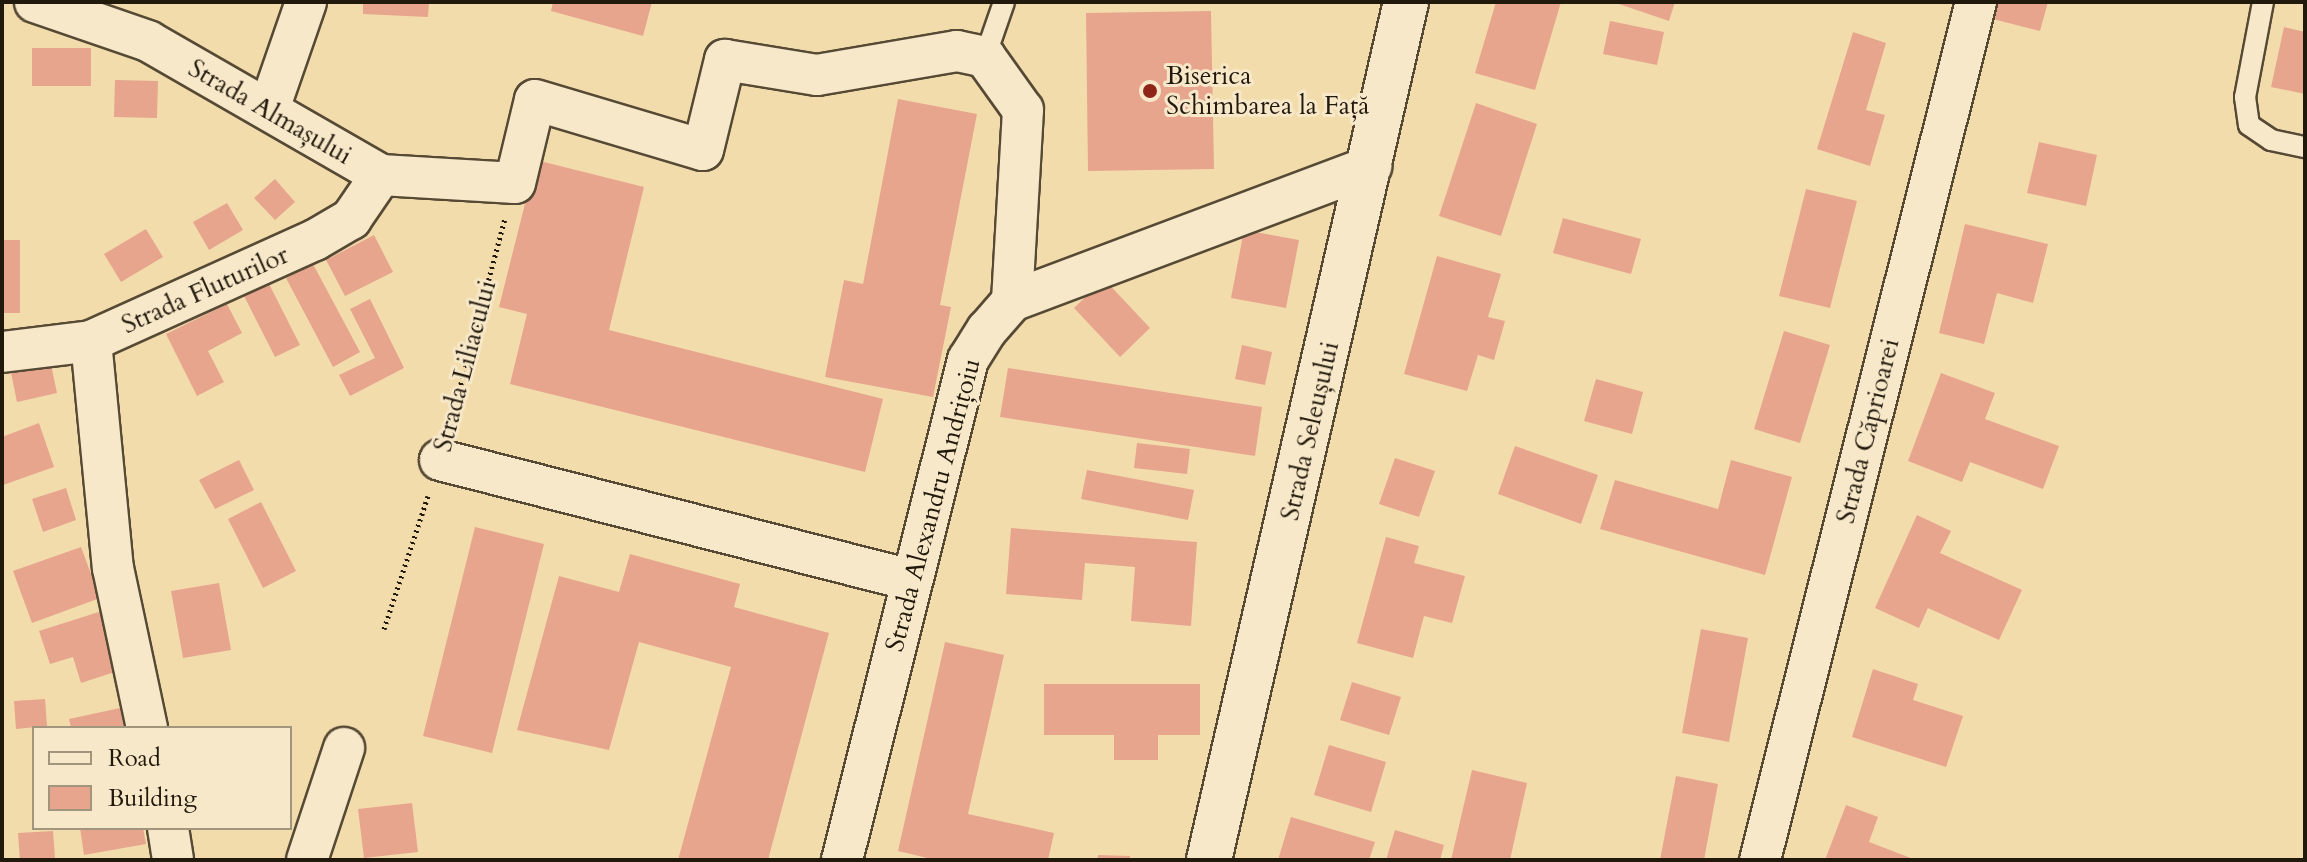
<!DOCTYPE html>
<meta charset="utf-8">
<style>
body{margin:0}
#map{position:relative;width:2307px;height:862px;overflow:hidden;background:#f3dcac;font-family:Cardo,serif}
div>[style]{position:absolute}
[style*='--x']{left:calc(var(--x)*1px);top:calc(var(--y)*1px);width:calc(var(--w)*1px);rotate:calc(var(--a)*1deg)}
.building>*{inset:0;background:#e7a58e}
.path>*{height:5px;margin-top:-2.5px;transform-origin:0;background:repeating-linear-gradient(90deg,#22190d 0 2px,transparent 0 6px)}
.roads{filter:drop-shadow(2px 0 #564a35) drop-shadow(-2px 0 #564a35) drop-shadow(0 2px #564a35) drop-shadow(0 -2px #564a35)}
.lane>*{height:20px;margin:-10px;padding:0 10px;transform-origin:10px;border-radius:10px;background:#f7e8c9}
.street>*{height:40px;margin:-20px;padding:0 20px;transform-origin:20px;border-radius:20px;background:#f7e8c9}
.secondary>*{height:44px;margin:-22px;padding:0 22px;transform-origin:22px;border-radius:22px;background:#f7e8c9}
.dots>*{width:22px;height:22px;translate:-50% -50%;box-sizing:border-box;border:4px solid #f7e8c9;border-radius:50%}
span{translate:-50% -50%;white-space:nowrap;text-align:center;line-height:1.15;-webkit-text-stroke:6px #f7e8c9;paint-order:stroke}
.poi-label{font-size:26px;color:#22190d}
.left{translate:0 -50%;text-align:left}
.street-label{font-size:26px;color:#22190d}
.frame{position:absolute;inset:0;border:4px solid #22190d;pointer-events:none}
.legend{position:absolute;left:32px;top:726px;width:260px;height:104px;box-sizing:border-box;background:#f7e8c9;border:2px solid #a2957e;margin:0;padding:10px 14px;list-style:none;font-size:24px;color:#22190d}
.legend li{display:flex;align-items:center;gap:16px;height:40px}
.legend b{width:40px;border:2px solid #a2957e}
</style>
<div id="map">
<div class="building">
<i style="clip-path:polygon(363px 2px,429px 2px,428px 17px,363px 14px)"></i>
<i style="clip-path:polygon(553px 2px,652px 2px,643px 36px,551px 11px)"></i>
<i style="clip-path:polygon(1496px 2px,1561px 2px,1535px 90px,1475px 73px)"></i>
<i style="clip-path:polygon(1613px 2px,1675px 2px,1669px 21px)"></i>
<i style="clip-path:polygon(1984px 2px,2048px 2px,2040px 31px,1981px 16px)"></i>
<i style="clip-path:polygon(1211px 11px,1214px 169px,1088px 171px,1086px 13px)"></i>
<i style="clip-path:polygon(1610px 21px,1664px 32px,1657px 65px,1603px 54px)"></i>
<i style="clip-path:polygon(2284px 27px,2305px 32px,2305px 94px,2271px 87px)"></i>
<i style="clip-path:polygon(1853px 32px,1886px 43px,1866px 110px,1885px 115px,1870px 166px,1817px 149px)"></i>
<i style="clip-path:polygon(32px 48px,91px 48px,91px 86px,32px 86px)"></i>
<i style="clip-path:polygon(115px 80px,158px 81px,157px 118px,114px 117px)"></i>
<i style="clip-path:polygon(898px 99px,977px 114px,940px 305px,951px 307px,933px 397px,825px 377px,844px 280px,863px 284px)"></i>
<i style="clip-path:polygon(1476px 103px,1537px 124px,1501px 236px,1439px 216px)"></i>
<i style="clip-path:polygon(2039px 142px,2097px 155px,2086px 206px,2027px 193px)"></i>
<i style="clip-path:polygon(536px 160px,644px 187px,609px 330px,883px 399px,865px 472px,510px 384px,527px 314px,499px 307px)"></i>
<i style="clip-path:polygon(275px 179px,295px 202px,275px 220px,254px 198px)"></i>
<i style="clip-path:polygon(1806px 189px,1857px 201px,1830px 308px,1779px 296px)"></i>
<i style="clip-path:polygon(227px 203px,243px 230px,209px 250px,193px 222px)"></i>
<i style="clip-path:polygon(1563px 218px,1641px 239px,1631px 274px,1553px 253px)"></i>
<i style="clip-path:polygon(1965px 224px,2048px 244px,2033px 303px,1997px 293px,1984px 344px,1939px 333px)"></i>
<i style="clip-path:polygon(146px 229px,163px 257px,121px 282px,104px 254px)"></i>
<i style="clip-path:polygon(1244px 230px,1299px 240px,1286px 308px,1231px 298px)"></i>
<i style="clip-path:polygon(374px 235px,393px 272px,345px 296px,326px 260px)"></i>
<i style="clip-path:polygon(2px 240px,20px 240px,20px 313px,2px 313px)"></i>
<i style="clip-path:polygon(1437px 256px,1501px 274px,1488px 317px,1505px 321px,1494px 360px,1478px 355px,1467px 391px,1404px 374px)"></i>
<i style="clip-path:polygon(313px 264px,360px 352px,333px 367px,286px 278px)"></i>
<i style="clip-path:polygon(1104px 279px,1150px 328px,1120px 357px,1074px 308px)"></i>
<i style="clip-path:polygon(267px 280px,300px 345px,275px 357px,242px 292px)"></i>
<i style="clip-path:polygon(370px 299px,404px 368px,350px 396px,339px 375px,375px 358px,350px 309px)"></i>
<i style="clip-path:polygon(227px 304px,242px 333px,208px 351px,224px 382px,197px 396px,166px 334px)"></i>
<i style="clip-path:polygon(1784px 331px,1830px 345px,1800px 443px,1754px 429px)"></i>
<i style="clip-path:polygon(1242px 345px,1272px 352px,1265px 385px,1235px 379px)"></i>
<i style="clip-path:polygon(49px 355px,57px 393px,17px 402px,9px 363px)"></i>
<i style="clip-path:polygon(1008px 368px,1262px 407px,1255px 456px,1000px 417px)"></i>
<i style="clip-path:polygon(1941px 373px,1995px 393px,1985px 419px,2059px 446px,2043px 489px,1970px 462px,1962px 482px,1908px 461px)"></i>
<i style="clip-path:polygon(1596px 379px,1643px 392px,1632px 434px,1584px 421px)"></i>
<i style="clip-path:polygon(39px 423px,54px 467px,3px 485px,2px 437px)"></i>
<i style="clip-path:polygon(1137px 443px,1190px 449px,1187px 474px,1134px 468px)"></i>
<i style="clip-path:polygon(1515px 446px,1598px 475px,1581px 524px,1498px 494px)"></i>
<i style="clip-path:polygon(1395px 458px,1435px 471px,1419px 517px,1379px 504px)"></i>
<i style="clip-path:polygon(239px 460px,254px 490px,215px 509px,199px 480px)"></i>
<i style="clip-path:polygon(1731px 460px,1792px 477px,1765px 575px,1600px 529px,1615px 480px,1718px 509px)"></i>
<i style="clip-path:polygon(1087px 470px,1194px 490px,1188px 520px,1081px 499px)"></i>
<i style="clip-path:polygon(66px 488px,76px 520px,43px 532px,32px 499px)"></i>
<i style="clip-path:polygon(261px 502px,296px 571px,263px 588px,228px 519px)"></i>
<i style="clip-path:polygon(1917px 515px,1951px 531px,1940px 553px,2022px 590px,1999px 640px,1928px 608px,1919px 628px,1875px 608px)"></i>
<i style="clip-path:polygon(475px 527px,544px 544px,492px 753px,423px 736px)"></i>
<i style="clip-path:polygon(1011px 528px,1197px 542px,1191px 626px,1131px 621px,1135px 567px,1085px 563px,1082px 600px,1006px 594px)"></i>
<i style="clip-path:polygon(1386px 537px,1419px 546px,1414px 563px,1465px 576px,1452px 623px,1424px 616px,1413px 658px,1357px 643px)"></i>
<i style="clip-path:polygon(81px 547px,100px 598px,32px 623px,13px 571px)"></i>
<i style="clip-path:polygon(630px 554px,740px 584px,734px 607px,829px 633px,768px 860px,678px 860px,731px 667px,639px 642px,609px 750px,517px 730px,559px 576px,619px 592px)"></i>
<i style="clip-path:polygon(219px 583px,231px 650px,183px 658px,171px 591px)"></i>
<i style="clip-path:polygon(105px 610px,124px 669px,81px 683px,73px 657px,50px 664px,39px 631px)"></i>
<i style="clip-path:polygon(1701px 629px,1748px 638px,1729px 742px,1682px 733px)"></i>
<i style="clip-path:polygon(945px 642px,1004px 655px,968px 814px,1054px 833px,1048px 860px,936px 860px,898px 851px)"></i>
<i style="clip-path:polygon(1873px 669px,1918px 684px,1913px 700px,1963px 716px,1946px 767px,1852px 737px)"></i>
<i style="clip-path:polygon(1352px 682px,1401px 697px,1389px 735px,1340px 720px)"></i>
<i style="clip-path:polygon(1044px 684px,1200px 684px,1200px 735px,1158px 735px,1158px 760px,1114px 760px,1114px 735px,1044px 735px)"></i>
<i style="clip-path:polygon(45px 699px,47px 726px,16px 729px,14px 701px)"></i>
<i style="clip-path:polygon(120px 708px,124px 728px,71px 728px,69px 719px)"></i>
<i style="clip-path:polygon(1329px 745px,1386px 762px,1371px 812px,1314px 795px)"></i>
<i style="clip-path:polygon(1472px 770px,1527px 783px,1510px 860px,1451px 860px)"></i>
<i style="clip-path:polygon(1676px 776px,1718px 784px,1704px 860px,1660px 860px)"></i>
<i style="clip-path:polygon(412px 803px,418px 852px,364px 858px,358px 809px)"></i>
<i style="clip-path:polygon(1846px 805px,1878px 817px,1869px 842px,1916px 860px,1825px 860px)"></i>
<i style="clip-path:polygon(1291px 817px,1375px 842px,1369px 860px,1278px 860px)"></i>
<i style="clip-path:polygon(80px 828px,143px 828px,146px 844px,84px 855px)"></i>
<i style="clip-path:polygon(1395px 830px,1444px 845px,1440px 860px,1386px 860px)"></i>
<i style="clip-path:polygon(53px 831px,55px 858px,20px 860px,18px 833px)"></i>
<i style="clip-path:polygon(1098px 855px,1130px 856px,1130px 860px,1097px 860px)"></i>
</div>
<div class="path">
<i style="--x:450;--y:425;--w:214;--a:-75.1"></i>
<i style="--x:384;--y:629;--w:140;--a:-71.7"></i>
</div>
<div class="roads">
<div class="lane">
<i style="--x:2263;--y:2;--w:97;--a:100.7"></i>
<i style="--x:2245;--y:97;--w:28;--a:82"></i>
<i style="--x:2249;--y:125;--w:27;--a:34"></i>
<i style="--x:2271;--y:140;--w:35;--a:12"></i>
<i style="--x:985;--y:57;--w:58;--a:-70.9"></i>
</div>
<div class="street">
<i style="--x:35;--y:2;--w:120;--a:19"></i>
<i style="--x:148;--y:41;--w:269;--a:29.9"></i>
<i style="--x:381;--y:175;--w:134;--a:3.4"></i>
<i style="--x:515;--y:183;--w:85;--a:-76.5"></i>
<i style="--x:535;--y:100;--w:175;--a:16.6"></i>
<i style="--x:703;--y:150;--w:93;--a:-76.3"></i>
<i style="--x:725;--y:60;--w:93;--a:9.3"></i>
<i style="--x:817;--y:75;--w:142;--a:-9.7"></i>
<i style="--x:957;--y:51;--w:29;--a:12"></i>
<i style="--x:985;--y:57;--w:65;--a:54.4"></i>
<i style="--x:1023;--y:110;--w:191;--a:93.3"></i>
<i style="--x:269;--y:109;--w:113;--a:-70.9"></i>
<i style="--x:91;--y:341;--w:228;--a:84.5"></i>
<i style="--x:113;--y:568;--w:164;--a:78"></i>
<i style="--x:2;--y:352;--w:90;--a:-7"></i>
<i style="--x:91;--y:341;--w:246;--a:-24.3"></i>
<i style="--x:315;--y:240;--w:42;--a:-30.3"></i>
<i style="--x:351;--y:219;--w:53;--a:-55.7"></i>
<i style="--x:440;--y:460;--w:486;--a:14.3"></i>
<i style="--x:168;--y:828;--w:32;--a:81"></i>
<i style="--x:307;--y:860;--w:118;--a:-71.7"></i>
<i style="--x:842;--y:860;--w:516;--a:-75.86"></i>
<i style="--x:968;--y:360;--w:36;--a:-58"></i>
<i style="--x:987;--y:330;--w:38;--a:-49"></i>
<i style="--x:1012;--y:301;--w:384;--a:-20.6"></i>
<i style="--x:1760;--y:860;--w:885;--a:-75.87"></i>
</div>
<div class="secondary">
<i style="--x:1209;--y:860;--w:880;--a:-77.07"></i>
</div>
</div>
<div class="dots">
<i style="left:1150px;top:91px;background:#8f2418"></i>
</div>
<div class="poi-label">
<span class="left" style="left:1166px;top:91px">Biserica<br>Schimbarea la Față</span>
</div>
<div class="street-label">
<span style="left:270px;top:112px;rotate:30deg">Strada Almașului</span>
<span style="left:205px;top:290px;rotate:-24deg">Strada Fluturilor</span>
<span style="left:465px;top:366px;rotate:-75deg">Strada Liliacului</span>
<span style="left:1310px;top:431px;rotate:-77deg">Strada Seleușului</span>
<span style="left:1868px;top:431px;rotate:-76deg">Strada Căprioarei</span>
<span style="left:933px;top:505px;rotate:-75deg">Strada Alexandru Andrițoiu</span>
</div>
<div class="frame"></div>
<ul class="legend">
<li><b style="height:10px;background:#f7e8c9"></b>Road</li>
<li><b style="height:22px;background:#e7a58e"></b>Building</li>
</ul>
</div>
